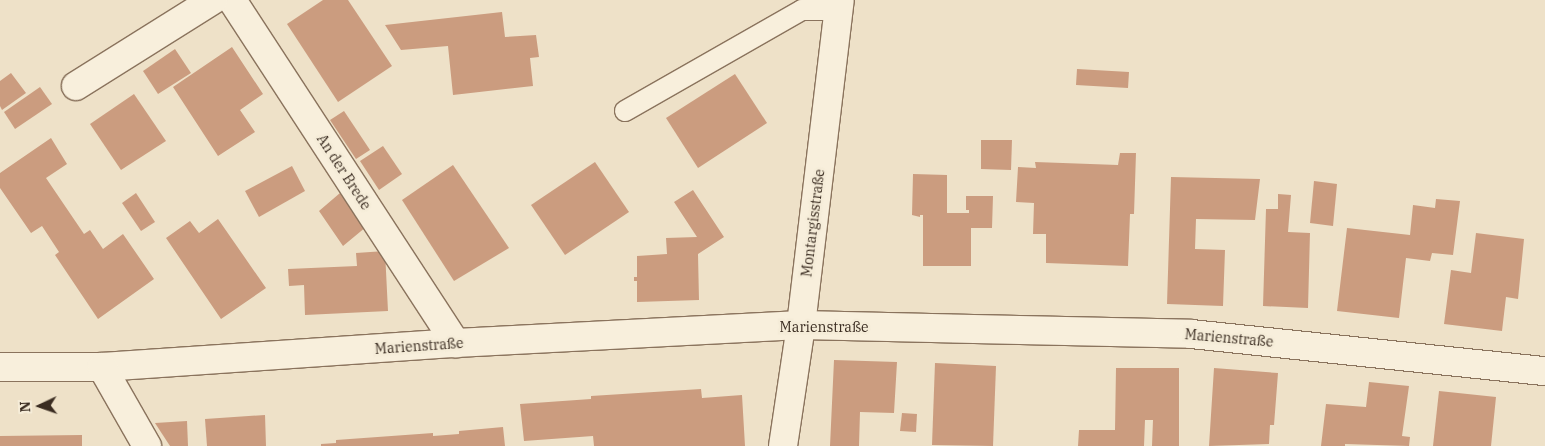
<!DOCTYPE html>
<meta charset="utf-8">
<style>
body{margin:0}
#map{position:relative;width:1545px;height:446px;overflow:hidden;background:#eee1c8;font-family:"IBM Plex Serif",serif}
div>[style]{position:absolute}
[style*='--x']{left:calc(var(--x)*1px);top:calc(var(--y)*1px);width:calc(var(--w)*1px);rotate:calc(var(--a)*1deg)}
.building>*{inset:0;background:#cb9c7f}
.roads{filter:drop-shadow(1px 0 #8a735d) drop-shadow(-1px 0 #8a735d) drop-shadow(0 1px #8a735d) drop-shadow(0 -1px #8a735d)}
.service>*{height:20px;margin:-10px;padding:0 10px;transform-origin:10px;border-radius:10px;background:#f8efdc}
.minor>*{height:28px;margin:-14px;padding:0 14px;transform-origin:14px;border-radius:14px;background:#f8efdc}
span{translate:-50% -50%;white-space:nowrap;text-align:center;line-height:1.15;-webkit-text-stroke:5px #f5ecd8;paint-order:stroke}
.street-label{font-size:14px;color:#3a2c21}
.north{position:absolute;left:15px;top:381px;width:50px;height:50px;-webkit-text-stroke:4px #f5ecd8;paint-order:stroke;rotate:267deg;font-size:14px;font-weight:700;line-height:20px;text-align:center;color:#3a2c21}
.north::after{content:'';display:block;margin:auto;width:18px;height:22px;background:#3a2c21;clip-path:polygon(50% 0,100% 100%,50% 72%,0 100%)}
</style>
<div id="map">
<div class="building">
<i style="clip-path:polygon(323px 0,348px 0,392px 66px,338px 102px,287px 24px)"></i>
<i style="clip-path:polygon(502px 12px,505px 37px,536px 35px,539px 57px,530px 58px,533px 86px,453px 95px,448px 46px,401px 50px,385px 25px)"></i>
<i style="clip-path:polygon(232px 47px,263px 94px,240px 110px,255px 132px,218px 156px,173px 87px)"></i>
<i style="clip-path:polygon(175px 49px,191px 73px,158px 94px,143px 71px)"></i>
<i style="clip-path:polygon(1077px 69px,1129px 72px,1128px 88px,1076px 85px)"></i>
<i style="clip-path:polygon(11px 73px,26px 93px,2px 110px,0 106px,0 81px)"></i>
<i style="clip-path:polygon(735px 74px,767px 123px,698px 168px,666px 118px)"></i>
<i style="clip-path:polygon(40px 87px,52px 104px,15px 129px,4px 112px)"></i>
<i style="clip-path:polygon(134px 94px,166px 141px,121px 170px,90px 124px)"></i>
<i style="clip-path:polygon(344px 111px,370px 150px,356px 159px,330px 120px)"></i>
<i style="clip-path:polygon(51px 138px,67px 164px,46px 178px,84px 234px,90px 230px,103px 249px,123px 234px,154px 279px,98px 319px,55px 255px,59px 252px,42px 226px,31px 233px,0 188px,0 173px)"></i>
<i style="clip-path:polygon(981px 140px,1012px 140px,1011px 170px,981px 169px)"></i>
<i style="clip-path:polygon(383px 146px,402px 174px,379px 190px,360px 161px)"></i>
<i style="clip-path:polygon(1120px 153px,1136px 153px,1134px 214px,1130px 214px,1128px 266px,1046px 263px,1046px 234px,1033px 234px,1034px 203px,1016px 202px,1018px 167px,1036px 168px,1035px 162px,1118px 165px)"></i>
<i style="clip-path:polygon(595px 162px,629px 212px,565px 255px,531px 205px)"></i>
<i style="clip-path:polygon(453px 165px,509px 248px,454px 281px,402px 200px)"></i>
<i style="clip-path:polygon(292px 166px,305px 191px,259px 217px,245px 191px)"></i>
<i style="clip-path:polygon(913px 174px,947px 175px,947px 213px,969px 213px,969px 210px,966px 210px,966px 196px,993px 196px,992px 228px,971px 228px,971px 266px,923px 266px,923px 215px,920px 215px,920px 217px,912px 215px)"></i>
<i style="clip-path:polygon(1171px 177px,1260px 179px,1255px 220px,1196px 219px,1195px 249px,1225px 250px,1223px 306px,1167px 304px)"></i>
<i style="clip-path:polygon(1314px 181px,1337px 184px,1333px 226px,1310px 223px)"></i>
<i style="clip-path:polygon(693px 190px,724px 237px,698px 254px,699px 300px,637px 302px,637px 281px,634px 281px,634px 277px,637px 277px,637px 256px,667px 254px,666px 238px,697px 237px,674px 202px)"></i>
<i style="clip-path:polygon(136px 193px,155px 222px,141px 231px,122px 203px)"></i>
<i style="clip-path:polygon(340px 193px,349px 206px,358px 200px,372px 222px,343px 246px,319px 211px)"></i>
<i style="clip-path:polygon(1278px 194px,1291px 195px,1288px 232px,1310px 233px,1308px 308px,1263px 306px,1266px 209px,1278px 209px)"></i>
<i style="clip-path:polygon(1436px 199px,1460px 201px,1453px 255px,1432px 253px,1430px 261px,1406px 258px,1399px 318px,1337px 311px,1347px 228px,1410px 235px,1413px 205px,1435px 208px)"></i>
<i style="clip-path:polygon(218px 219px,266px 288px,221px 319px,166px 238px,190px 221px,199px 233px)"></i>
<i style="clip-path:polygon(1476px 233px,1524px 239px,1518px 299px,1506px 297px,1502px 331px,1444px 324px,1451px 270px,1471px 273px)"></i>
<i style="clip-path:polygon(385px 251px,388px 311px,305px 315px,304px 285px,289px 286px,288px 269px,357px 266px,356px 253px)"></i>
<i style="clip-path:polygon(834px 360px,897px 362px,894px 413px,860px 412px,859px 446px,830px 446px)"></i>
<i style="clip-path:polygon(935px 363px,996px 366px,993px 446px,932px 445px)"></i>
<i style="clip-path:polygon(1116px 368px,1179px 368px,1179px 446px,1152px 446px,1153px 420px,1145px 420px,1144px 446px,1078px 446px,1079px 430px,1115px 430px)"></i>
<i style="clip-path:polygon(1214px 368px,1278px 373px,1274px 425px,1270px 425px,1269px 444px,1209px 446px)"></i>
<i style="clip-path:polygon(1369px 382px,1409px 386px,1402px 436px,1410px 437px,1409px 446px,1345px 444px,1345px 446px,1321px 446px,1326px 404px,1366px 407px)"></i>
<i style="clip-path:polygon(701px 389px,702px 398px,742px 395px,745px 446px,594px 446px,593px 436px,524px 441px,520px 404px,591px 399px,591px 396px)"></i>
<i style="clip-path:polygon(1439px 391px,1496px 397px,1491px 446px,1433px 446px)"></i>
<i style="clip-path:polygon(902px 413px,917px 414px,916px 432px,900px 431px)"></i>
<i style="clip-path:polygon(265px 415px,266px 446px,207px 446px,205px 419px)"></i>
<i style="clip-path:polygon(187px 421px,188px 446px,170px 446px,155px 423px)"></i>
<i style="clip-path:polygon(503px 427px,505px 446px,321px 446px,321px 444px,336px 443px,336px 440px,433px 433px,433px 436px,459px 434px,459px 431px)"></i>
<i style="clip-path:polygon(82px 435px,82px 446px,0 446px,0 436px)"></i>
</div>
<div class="roads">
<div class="service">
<i style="--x:625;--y:111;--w:204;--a:-29.7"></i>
<i style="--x:802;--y:10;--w:37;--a:0"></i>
</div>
<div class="minor">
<i style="--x:232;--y:0;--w:410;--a:56.9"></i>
<i style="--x:76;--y:86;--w:162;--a:-32.1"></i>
<i style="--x:0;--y:367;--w:102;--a:0"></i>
<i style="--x:102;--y:367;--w:355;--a:-3.9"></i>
<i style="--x:456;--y:343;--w:345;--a:-3"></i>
<i style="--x:801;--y:325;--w:390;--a:1.3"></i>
<i style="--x:1191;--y:334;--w:356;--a:6"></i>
<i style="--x:102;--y:367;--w:91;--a:60.3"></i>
<i style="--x:783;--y:446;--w:122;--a:-81.5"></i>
<i style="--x:801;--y:325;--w:327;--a:-83.2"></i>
</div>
</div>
<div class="street-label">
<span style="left:344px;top:172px;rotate:57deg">An der Brede</span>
<span style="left:813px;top:223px;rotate:-83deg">Montargisstraße</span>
<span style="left:824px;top:327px">Marienstraße</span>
<span style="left:1229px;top:338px;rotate:5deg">Marienstraße</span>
<span style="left:419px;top:346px;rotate:-4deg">Marienstraße</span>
</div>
<div class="north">N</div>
</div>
